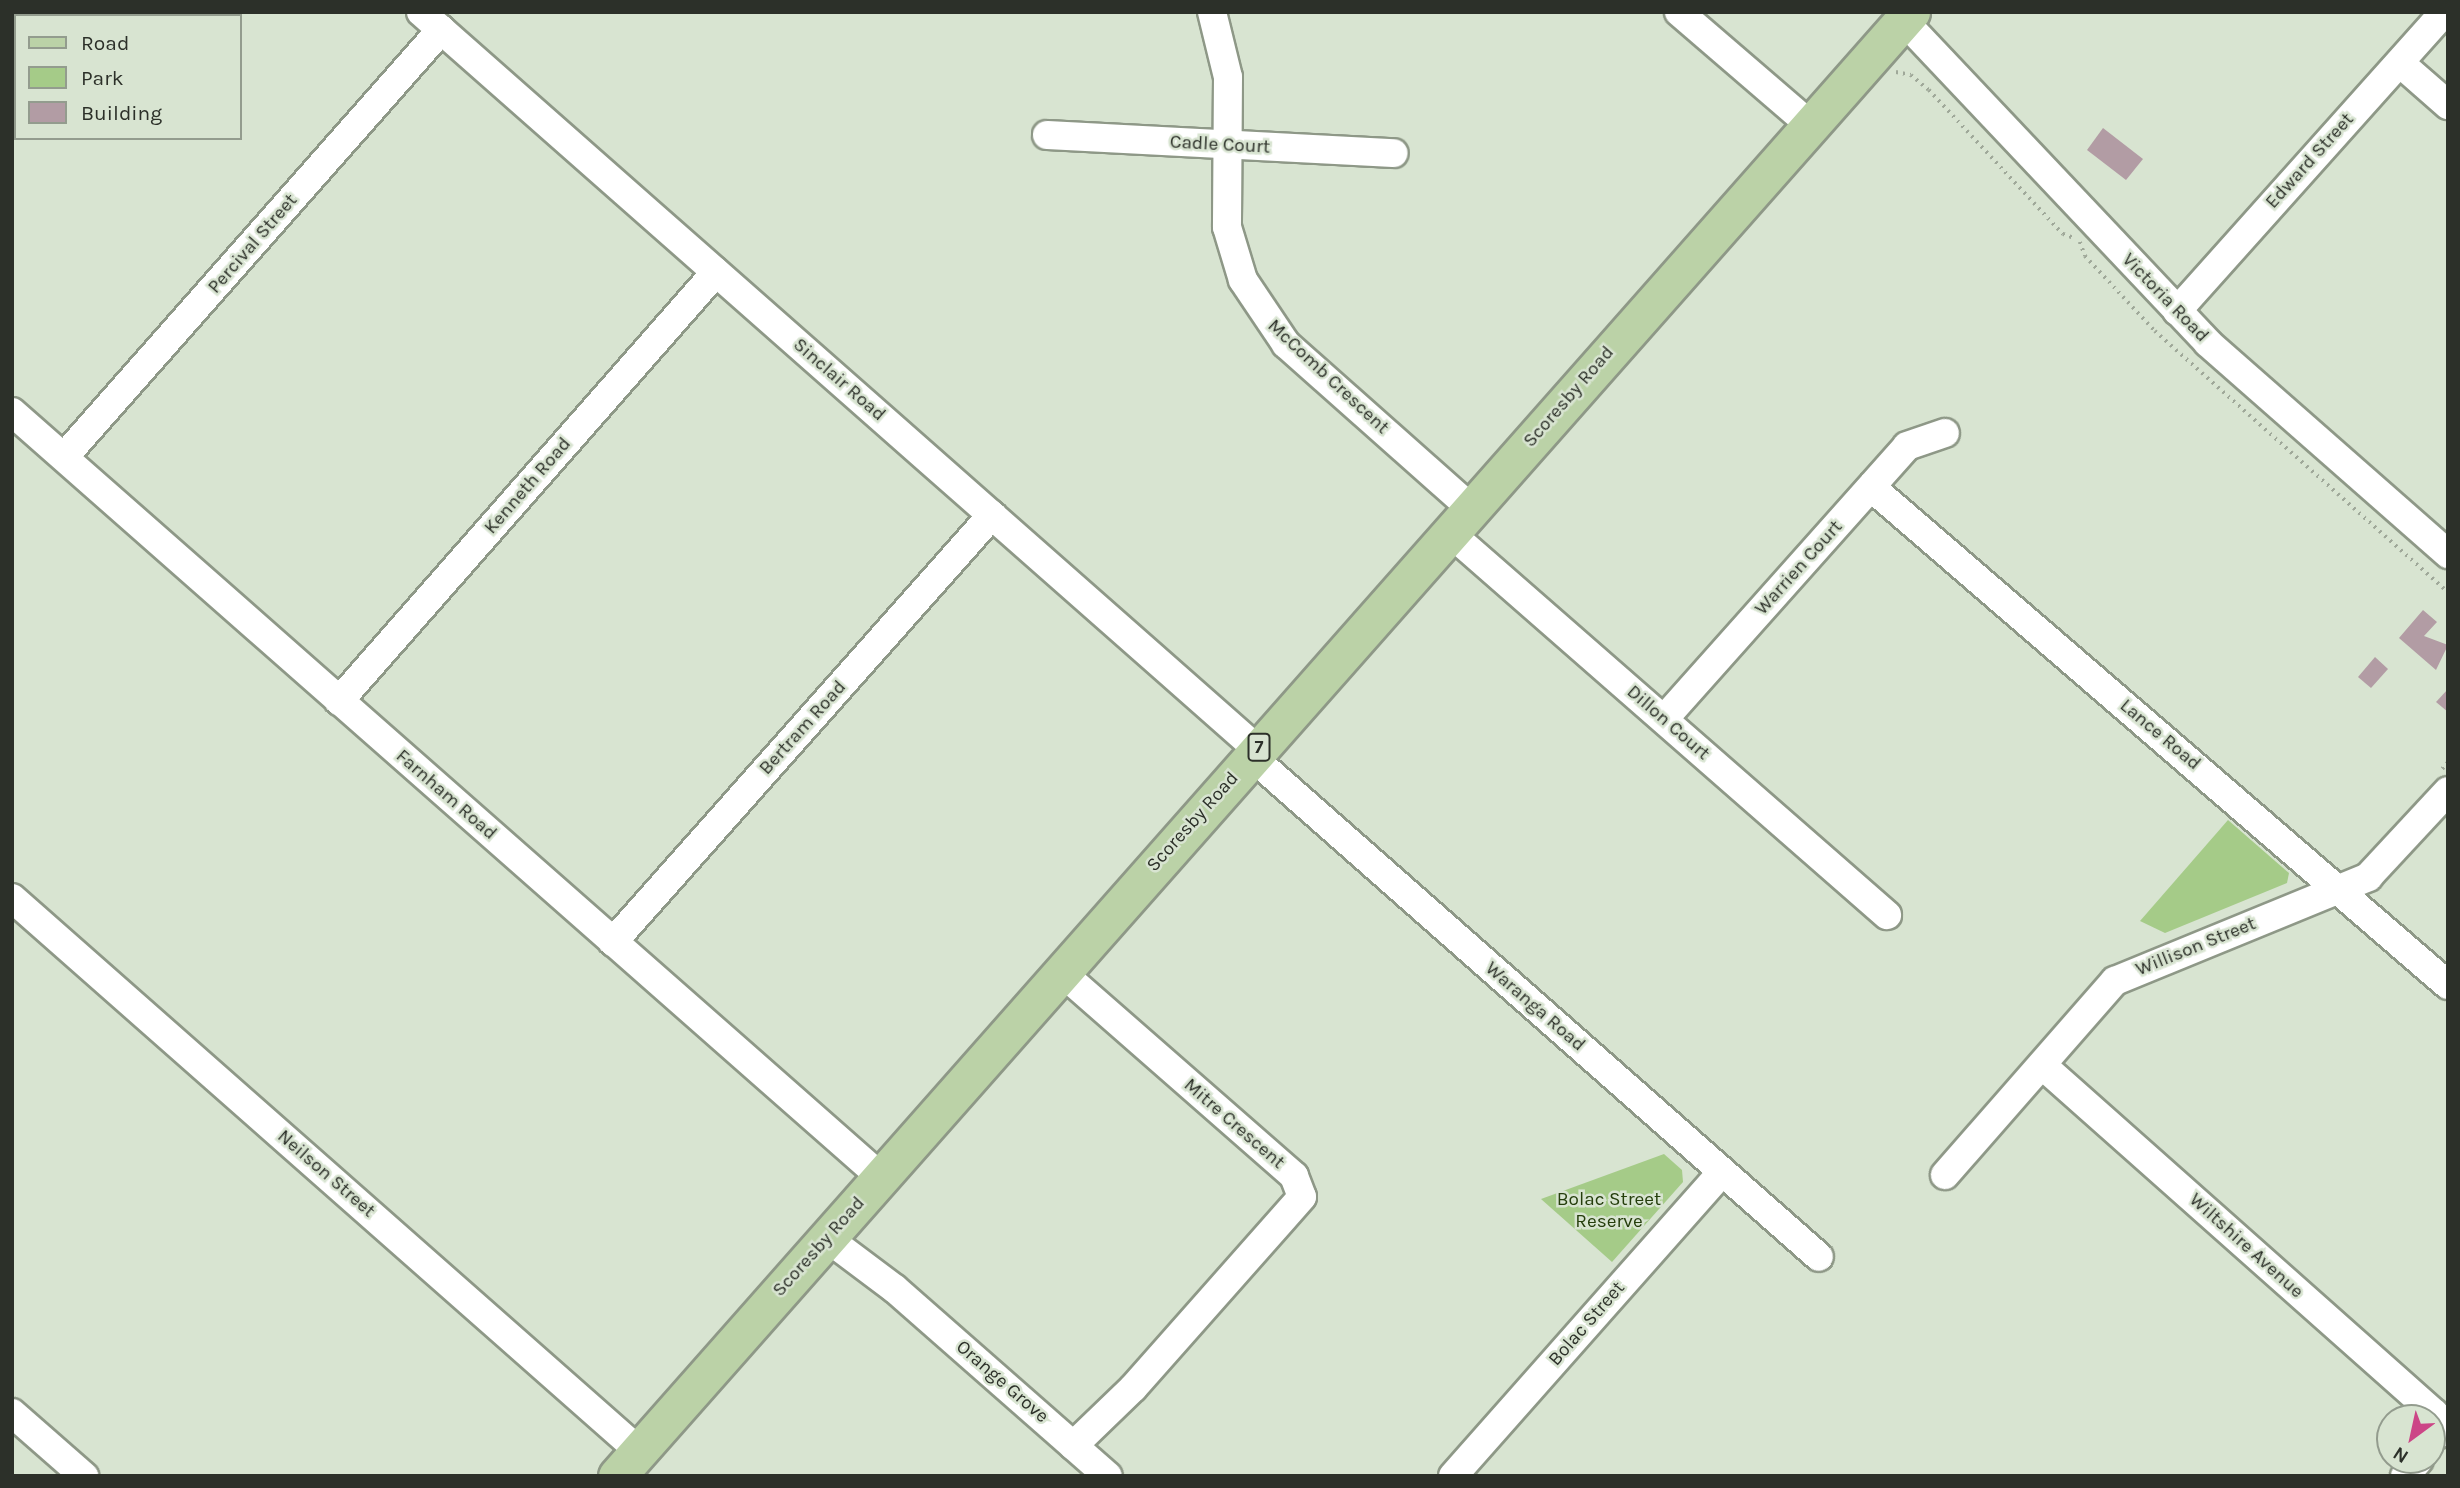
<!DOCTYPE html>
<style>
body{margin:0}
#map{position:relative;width:2460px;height:1488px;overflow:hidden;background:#d8e4d1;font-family:Karla,sans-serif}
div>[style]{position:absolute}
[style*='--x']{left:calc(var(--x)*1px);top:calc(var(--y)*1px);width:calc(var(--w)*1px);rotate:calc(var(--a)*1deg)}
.green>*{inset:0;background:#a5cb88}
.building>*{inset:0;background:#b29ca4}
.path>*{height:3.5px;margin-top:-1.75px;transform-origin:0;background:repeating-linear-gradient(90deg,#9fa899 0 2px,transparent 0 7px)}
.roads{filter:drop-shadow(2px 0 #8e9887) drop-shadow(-2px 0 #8e9887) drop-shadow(0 2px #8e9887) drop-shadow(0 -2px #8e9887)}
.minor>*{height:28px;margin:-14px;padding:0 14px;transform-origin:14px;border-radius:14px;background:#fff}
.major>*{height:37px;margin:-18.5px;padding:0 18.5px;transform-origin:18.5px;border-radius:18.5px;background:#bbd2a7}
span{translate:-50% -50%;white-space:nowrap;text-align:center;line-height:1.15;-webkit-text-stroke:5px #d8e4d1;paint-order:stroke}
.shield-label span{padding:2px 5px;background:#d8e4d1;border:2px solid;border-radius:5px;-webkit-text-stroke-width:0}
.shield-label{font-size:18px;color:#2c3029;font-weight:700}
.street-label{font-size:19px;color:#2c3029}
.park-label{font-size:19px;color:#253e0c}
.frame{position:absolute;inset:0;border:14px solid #2c3029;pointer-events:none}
.legend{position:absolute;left:14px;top:14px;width:228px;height:126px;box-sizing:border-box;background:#d8e4d1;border:2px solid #939c8e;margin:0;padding:9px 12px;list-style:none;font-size:21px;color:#2c3029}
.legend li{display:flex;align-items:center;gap:14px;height:35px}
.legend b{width:35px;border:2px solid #939c8e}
.north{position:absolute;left:2376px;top:1404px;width:70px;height:70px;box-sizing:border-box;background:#d8e4d1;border:2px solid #939c8e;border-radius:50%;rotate:213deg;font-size:19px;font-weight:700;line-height:28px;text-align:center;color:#2c3029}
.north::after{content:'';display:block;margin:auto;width:24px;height:32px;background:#cc4687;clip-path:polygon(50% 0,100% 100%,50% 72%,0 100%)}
</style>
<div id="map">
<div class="green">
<i style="clip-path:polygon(2228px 820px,2289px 873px,2287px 883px,2165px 933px,2140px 921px)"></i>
<i style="clip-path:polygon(1664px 1154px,1682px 1170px,1683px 1182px,1612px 1262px,1541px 1199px)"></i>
</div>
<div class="building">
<i style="clip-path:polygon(2103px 128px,2143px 159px,2126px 180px,2087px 150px)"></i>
<i style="clip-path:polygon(2423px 610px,2437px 622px,2424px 636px,2448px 645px,2436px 670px,2399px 638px)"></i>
<i style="clip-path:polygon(2375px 657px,2388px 669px,2371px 688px,2358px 677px)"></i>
<i style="clip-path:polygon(2448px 689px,2448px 712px,2436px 702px)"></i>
</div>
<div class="path">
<i style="--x:1896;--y:72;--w:15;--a:11"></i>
<i style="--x:1911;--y:75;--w:23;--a:40"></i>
<i style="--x:1929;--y:90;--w:197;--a:47.1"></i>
<i style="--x:2063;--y:234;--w:12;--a:20"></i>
<i style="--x:2080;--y:242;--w:15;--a:70"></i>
<i style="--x:2085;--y:256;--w:103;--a:47"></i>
<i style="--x:2155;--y:331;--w:392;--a:41.7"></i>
<i style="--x:2442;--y:769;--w:9;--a:-49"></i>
</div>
<div class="roads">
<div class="minor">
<i style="--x:421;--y:12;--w:1114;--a:41.4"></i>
<i style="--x:1212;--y:12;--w:67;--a:76.2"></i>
<i style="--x:1228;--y:77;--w:150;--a:90.4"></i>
<i style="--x:1227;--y:227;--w:55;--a:73.2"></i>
<i style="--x:1243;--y:280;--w:77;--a:56.1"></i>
<i style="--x:1286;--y:344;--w:247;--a:41.6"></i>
<i style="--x:1679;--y:12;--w:172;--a:40.7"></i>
<i style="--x:1903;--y:20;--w:444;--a:46.6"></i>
<i style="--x:2208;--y:343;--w:320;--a:41.3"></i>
<i style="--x:2400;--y:63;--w:64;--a:41.2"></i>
<i style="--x:1047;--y:135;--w:347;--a:3"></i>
<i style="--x:2177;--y:311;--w:401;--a:-48.2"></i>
<i style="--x:12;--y:412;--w:1158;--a:41.36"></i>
<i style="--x:64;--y:457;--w:570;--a:-48.56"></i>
<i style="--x:1871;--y:487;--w:762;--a:40.8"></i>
<i style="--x:1449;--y:532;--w:582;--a:41.17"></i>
<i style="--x:339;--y:701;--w:571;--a:-48.69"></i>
<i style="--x:1664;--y:719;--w:365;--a:-48.3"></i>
<i style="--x:1907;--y:446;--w:40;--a:-18.9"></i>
<i style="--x:1251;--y:756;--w:757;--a:41.41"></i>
<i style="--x:12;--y:898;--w:836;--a:41.41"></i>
<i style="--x:613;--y:942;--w:571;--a:-48.41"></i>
<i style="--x:1060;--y:971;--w:311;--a:41.2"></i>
<i style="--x:1294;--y:1176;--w:22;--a:69"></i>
<i style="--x:1302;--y:1197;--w:255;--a:131.5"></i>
<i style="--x:1133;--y:1388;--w:83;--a:136"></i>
<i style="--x:2042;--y:1065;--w:524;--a:41.6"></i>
<i style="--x:2434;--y:1413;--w:22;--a:82"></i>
<i style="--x:1945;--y:1175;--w:258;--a:-48.8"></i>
<i style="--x:2115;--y:981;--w:274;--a:-22.3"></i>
<i style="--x:2368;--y:877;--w:117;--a:-47.1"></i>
<i style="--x:827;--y:1238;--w:85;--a:36.9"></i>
<i style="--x:895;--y:1289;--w:283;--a:41.3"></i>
<i style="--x:12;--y:1413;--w:96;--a:41.2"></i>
<i style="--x:1453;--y:1476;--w:406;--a:-48.5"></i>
<i style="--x:2405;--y:1476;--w:21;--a:-49"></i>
</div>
<div class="major">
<i style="--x:617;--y:1476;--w:1954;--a:-48.53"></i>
</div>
</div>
<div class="shield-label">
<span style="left:1259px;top:747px">7</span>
</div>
<div class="street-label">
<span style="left:1220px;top:145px;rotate:3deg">Cadle Court</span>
<span style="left:2310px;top:161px;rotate:-48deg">Edward Street</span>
<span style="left:253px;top:244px;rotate:-49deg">Percival Street</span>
<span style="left:2165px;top:298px;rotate:46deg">Victoria Road</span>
<span style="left:1328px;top:377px;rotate:43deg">McComb Crescent</span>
<span style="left:839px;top:380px;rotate:41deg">Sinclair Road</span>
<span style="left:1569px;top:397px;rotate:-49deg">Scoresby Road</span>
<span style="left:528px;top:486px;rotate:-49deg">Kenneth Road</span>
<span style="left:1799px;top:568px;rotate:-48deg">Warrien Court</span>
<span style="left:1668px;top:723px;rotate:41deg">Dillon Court</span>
<span style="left:803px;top:728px;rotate:-48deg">Bertram Road</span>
<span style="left:2160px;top:735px;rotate:40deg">Lance Road</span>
<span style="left:446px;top:795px;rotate:41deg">Farnham Road</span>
<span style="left:1193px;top:822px;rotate:-48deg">Scoresby Road</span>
<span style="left:2196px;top:947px;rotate:-22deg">Willison Street</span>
<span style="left:1535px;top:1007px;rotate:41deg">Waranga Road</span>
<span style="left:1234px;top:1124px;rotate:41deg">Mitre Crescent</span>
<span style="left:326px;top:1174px;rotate:41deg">Neilson Street</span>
<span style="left:2246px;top:1246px;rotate:42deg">Wiltshire Avenue</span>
<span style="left:819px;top:1247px;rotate:-48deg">Scoresby Road</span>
<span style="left:1587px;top:1324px;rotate:-49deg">Bolac Street</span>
<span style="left:1002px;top:1382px;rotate:41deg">Orange Grove</span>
</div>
<div class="park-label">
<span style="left:1609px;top:1211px">Bolac Street<br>Reserve</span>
</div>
<div class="frame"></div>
<ul class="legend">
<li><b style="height:9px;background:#bbd2a7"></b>Road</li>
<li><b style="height:19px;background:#a5cb88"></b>Park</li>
<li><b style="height:19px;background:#b29ca4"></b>Building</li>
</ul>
<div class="north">N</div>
</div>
